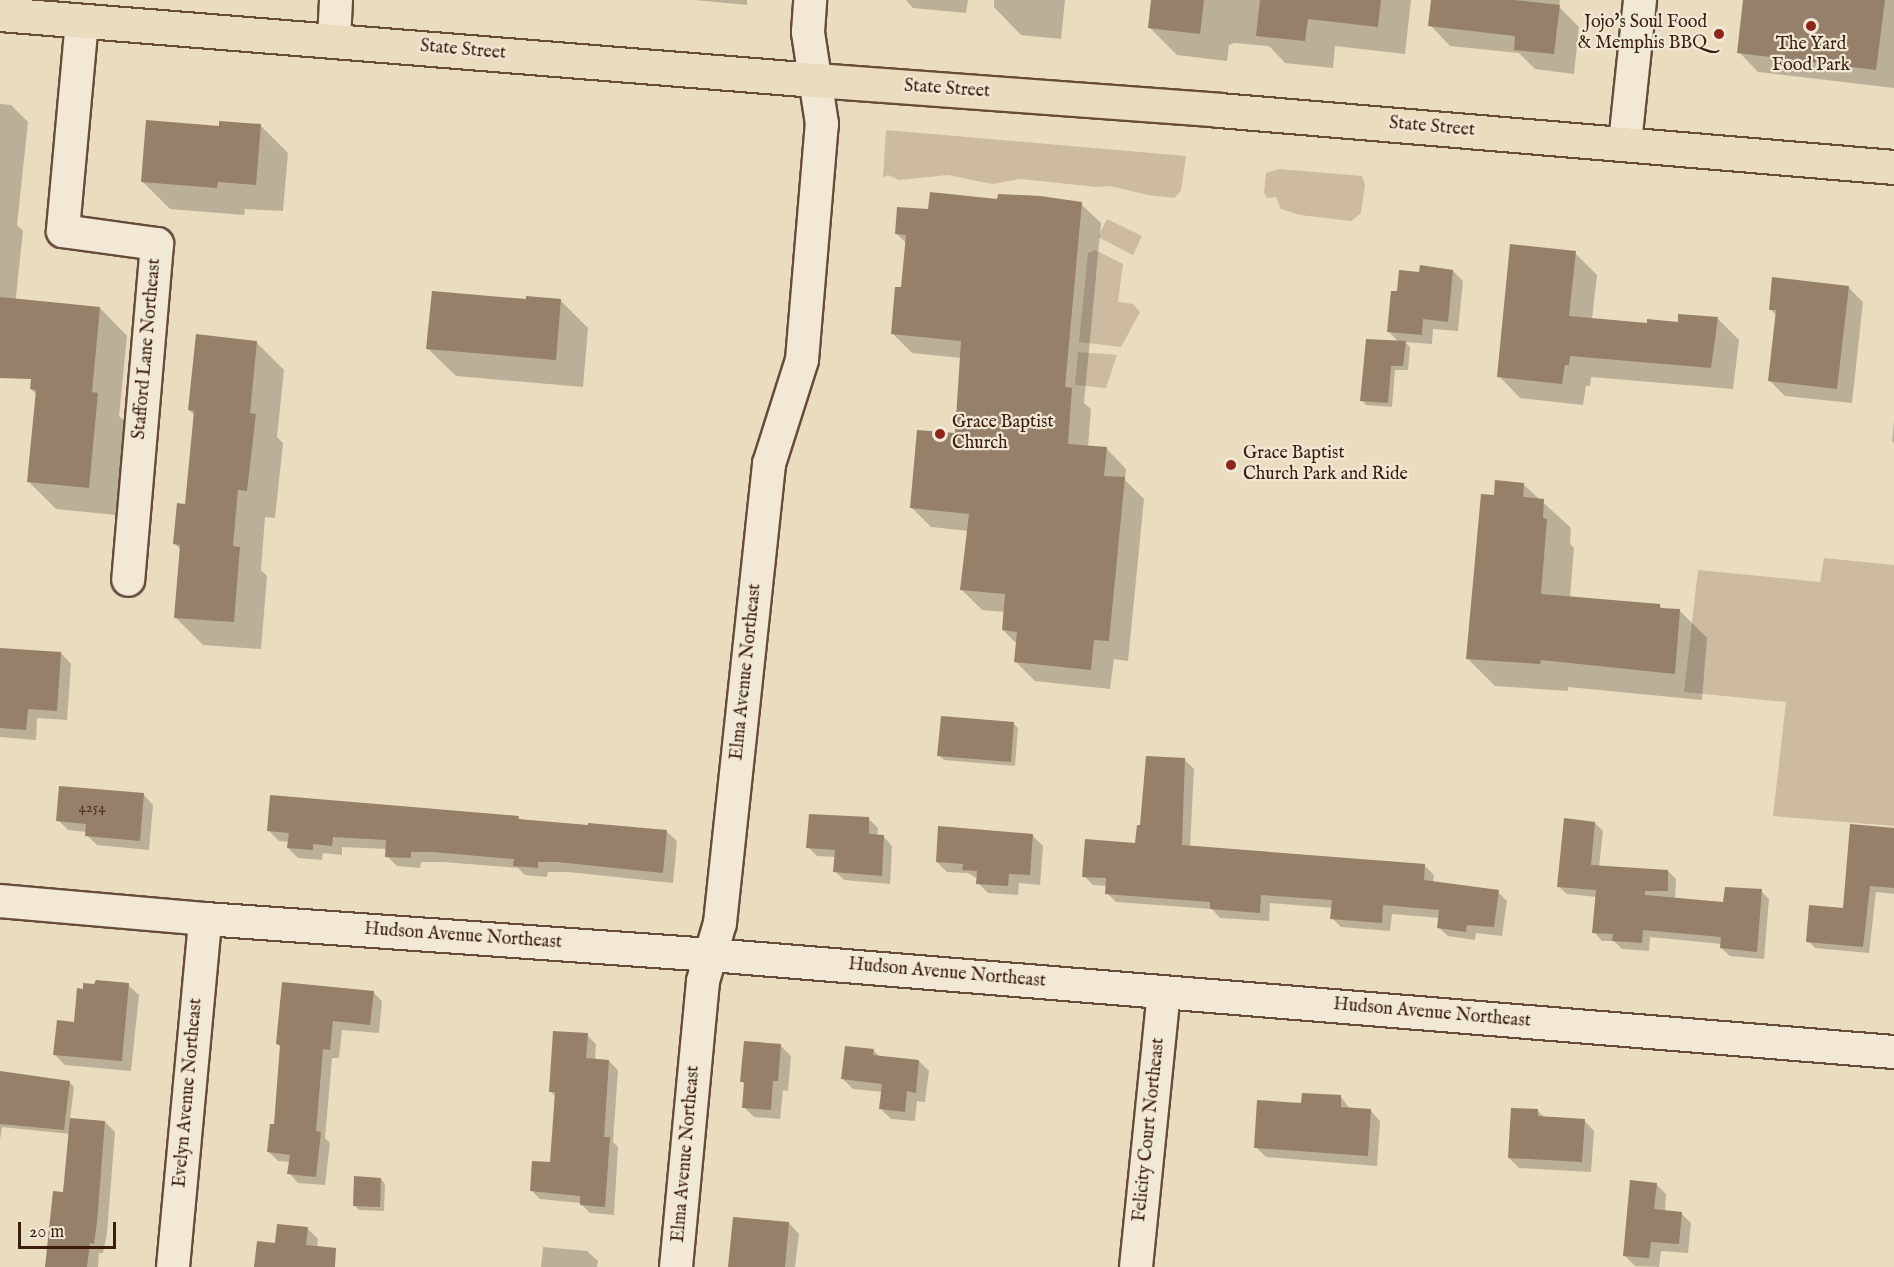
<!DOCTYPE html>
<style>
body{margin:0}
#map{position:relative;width:1894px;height:1267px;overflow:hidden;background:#e9dcbf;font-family:"IM FELL English",serif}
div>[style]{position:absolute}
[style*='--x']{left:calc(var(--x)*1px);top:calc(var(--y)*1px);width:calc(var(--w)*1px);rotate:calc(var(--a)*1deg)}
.green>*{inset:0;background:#ccbba1}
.shadow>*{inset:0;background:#0003}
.building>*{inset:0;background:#968069}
.roads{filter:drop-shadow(2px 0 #674c39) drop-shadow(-2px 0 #674c39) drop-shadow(0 2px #674c39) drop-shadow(0 -2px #674c39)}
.minor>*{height:32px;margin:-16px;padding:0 16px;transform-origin:16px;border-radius:16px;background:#f1e8d5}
.major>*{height:33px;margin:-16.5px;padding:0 16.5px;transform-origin:16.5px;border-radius:16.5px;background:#e9dcbf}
.dots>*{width:16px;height:16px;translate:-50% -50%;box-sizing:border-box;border:3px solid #f1e8d5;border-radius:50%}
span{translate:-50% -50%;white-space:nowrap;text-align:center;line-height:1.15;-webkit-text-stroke:4.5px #f1e8d5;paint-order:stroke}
.number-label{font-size:15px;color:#523523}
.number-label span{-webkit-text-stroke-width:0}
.poi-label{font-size:18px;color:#3c1c0c}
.right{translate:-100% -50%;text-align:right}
.left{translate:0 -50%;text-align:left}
.street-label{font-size:18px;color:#3c1c0c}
.scale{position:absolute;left:18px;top:1222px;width:98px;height:27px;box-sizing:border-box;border:3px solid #3c1c0c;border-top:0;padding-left:8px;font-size:18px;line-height:21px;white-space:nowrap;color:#3c1c0c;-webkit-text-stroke:4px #f1e8d5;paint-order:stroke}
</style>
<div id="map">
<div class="green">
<i style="clip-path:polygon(886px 130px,1186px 156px,1181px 191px,1174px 198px,1148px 195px,1110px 186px,1097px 187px,1021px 179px,992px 184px,948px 175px,899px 180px,888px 175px,883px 178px)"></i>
<i style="clip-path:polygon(1279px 169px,1362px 176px,1365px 184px,1361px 213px,1351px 221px,1300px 215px,1281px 209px,1276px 197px,1267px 198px,1264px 193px,1266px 173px)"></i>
<i style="clip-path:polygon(1107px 219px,1142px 236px,1133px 255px,1098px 237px)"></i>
<i style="clip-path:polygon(1095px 250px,1123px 264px,1118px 302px,1133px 304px,1140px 312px,1121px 347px,1079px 342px,1088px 253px)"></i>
<i style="clip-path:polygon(1078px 352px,1117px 355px,1106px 388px,1075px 385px)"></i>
<i style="clip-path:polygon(1824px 558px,1894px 565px,1894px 826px,1773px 816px,1786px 702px,1684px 692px,1698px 570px,1820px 582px)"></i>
</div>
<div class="shadow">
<i style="clip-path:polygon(695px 0,747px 0,747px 5px)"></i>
<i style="clip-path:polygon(906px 0,968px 0,966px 13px,913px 8px)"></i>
<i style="clip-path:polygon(994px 0,1065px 0,1061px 39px,1021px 35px,994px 7px)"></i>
<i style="clip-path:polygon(1153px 0,1411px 0,1405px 54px,1335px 46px,1333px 68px,1285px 63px,1269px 46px,1234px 43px,1229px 45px,1227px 61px,1177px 55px,1149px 27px)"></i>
<i style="clip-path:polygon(1433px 0,1560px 0,1559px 7px,1579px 27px,1574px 74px,1535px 69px,1519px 53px,1450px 46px,1430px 25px)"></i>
<i style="clip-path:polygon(1745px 0,1894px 0,1894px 88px,1758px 72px,1739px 52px)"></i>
<i style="clip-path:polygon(0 104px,11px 105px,28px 122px,17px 225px,23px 231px,15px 306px,0 304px)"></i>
<i style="clip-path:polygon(260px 125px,288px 153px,283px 211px,245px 209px,244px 215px,170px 209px,142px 181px,220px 127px)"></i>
<i style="clip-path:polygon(998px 201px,1081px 204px,1101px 223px,1084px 403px,1091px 409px,1088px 447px,1107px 449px,1126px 469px,1125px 480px,1144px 499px,1128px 661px,1114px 659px,1110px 689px,1035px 681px,1016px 662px,1017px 644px,1003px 630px,1005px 612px,982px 610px,962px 590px,969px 531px,931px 527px,911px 507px,956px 435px,961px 358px,912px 353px,892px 333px,903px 289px,907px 244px,897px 234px,930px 211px)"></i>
<i style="clip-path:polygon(1575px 253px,1597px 275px,1592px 319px,1649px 324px,1679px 324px,1680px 316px,1718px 319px,1739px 340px,1733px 389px,1591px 377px,1590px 386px,1586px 386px,1583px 405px,1520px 398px,1499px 376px)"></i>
<i style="clip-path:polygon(1453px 271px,1463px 281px,1458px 331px,1433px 329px,1432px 344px,1405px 342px,1410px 347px,1408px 370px,1395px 370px,1392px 407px,1366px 405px,1362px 400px,1399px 342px,1389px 332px,1398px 292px,1421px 274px)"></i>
<i style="clip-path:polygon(1848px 287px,1863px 302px,1852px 403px,1785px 396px,1770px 381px,1777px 316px,1770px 309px)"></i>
<i style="clip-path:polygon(528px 300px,560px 300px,588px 328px,583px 387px,456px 376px,428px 349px)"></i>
<i style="clip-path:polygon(100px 308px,127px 336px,119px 416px,125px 422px,116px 515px,56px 509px,28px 481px,37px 395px,31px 389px)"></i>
<i style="clip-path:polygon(256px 342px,284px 370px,277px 437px,283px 443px,275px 518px,265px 517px,261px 570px,267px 576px,261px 649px,203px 645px,175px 617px,181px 550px,175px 544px,186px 505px,195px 416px,189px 410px)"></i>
<i style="clip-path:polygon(1894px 420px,1894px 443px,1892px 441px)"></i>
<i style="clip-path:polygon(1523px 484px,1571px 528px,1570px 544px,1574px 548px,1570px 598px,1659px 605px,1663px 609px,1679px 610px,1707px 638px,1702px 700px,1568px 687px,1568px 691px,1495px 686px,1468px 659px,1496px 496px)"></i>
<i style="clip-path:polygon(0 649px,61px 653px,71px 664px,67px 720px,37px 718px,36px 740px,0 737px)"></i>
<i style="clip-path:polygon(1013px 723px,1018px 728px,1015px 766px,944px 760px,939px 755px)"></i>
<i style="clip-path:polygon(1185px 760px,1194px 769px,1190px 848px,1425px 866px,1434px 875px,1433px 883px,1498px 892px,1507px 901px,1502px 936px,1476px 933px,1475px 940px,1448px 936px,1438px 927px,1440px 918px,1392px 914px,1390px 931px,1341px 927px,1332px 918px,1333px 908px,1270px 903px,1269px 921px,1220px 918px,1212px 909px,1116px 902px,1107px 893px,1107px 886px,1093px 885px,1084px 876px,1137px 844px,1141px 827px)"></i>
<i style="clip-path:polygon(143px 794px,153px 805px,149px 850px,97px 845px,87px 835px,87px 832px,68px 830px,58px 820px)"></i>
<i style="clip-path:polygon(518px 817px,522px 821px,666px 831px,677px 841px,673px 883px,568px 872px,548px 872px,547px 877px,525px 875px,518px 868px,443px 862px,421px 862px,420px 868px,397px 866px,387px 856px,387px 849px,342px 847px,342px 855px,323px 853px,322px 860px,298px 858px,288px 848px,289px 842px,279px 841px,269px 831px)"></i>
<i style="clip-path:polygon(869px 819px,878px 828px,877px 836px,884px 837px,892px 846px,890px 884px,844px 880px,835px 871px,836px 857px,817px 856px,808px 847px)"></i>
<i style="clip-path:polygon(1595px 823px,1603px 831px,1599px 867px,1668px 871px,1676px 879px,1675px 899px,1725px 903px,1761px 891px,1769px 899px,1764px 959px,1730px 956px,1721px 948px,1722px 944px,1650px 937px,1649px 951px,1622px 949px,1614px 941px,1602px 941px,1594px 932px,1597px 897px,1567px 894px,1558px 886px)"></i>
<i style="clip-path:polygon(1894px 829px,1894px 894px,1876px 892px,1869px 953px,1815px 948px,1808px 941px,1844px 909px)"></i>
<i style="clip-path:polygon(1033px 836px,1043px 846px,1040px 885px,1019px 883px,1018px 895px,988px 893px,978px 883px,978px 879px,968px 873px,947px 872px,937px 862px)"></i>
<i style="clip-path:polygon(128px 985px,139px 995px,131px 1071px,65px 1065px,55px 1055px,75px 1023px)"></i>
<i style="clip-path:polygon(373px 992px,382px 1001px,379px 1033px,342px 1030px,339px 1058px,332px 1058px,325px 1138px,330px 1143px,325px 1185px,298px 1183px,289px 1173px,290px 1162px,278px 1161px,269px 1152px,275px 1126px,281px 1047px,277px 1044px)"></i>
<i style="clip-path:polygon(587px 1035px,596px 1044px,595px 1060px,609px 1061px,618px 1070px,613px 1142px,618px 1147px,614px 1215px,590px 1213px,580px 1203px,540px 1199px,531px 1190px,551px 1164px,556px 1097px,550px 1091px)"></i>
<i style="clip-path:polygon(781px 1046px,791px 1056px,788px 1091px,783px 1090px,780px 1119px,754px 1117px,744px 1107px,746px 1085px,741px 1081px)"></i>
<i style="clip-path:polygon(873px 1050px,880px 1057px,919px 1061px,929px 1071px,925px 1102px,917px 1101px,915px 1121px,891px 1119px,881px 1109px,883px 1092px,853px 1089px,843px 1079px)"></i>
<i style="clip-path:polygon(0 1073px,69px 1082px,74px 1087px,70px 1119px,105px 1122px,115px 1132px,107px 1233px,103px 1253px,99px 1253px,98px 1267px,47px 1267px,65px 1194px,70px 1134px,2px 1127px,0 1140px)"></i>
<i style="clip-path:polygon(1341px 1097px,1350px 1109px,1370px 1110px,1380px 1121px,1377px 1166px,1266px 1157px,1256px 1147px,1302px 1104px)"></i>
<i style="clip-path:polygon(1538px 1111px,1545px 1118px,1584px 1120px,1594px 1131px,1591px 1172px,1519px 1168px,1509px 1158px)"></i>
<i style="clip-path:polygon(381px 1179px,385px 1184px,384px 1211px,359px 1210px,354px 1205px)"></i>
<i style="clip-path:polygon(1656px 1184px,1666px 1194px,1665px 1212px,1681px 1213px,1691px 1223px,1688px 1253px,1661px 1251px,1659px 1267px,1635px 1266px,1625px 1256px)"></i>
<i style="clip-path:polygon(789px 1223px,799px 1234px,795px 1267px,730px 1267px)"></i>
<i style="clip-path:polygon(308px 1229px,318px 1239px,315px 1267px,256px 1267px,276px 1244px)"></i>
<i style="clip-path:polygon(543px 1247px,587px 1251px,598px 1261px,597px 1267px,541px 1267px)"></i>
</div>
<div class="building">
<i style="clip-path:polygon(1151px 0,1204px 0,1200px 34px,1148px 28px)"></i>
<i style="clip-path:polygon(1260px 0,1381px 0,1378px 27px,1308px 19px,1305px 41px,1256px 36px)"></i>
<i style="clip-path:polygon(1431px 0,1514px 0,1560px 5px,1554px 54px,1514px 50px,1515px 36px,1428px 26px)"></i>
<i style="clip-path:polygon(1743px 0,1885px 0,1876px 70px,1737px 53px)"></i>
<i style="clip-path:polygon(146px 120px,219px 126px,219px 121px,261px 124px,256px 185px,218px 182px,217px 188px,141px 182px)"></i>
<i style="clip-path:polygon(930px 192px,997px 199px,998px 194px,1040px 196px,1082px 202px,1065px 387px,1072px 388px,1068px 444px,1107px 447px,1104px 476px,1125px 477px,1109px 641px,1094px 640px,1091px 670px,1014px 662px,1017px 632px,1002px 630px,1005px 594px,960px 590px,969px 514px,910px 508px,917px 430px,955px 433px,961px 341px,891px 334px,895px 287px,901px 287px,906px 235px,895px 234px,897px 207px,928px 209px)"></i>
<i style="clip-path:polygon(1510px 244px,1576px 251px,1569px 316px,1647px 323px,1647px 319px,1678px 322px,1678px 314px,1718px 317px,1711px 368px,1570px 356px,1569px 365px,1565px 365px,1562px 384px,1497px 377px)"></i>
<i style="clip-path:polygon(1420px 265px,1453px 270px,1448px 322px,1423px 319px,1422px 335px,1387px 332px,1391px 291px,1397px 291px,1399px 270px,1419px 272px)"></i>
<i style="clip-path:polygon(1772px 277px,1849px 286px,1837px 389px,1768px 381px,1776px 310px,1769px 310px)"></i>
<i style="clip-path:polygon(432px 291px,526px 299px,526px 296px,561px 299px,556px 360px,426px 349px)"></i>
<i style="clip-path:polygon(0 297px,100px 307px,92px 392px,98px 393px,89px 488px,27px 482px,36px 390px,30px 389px,31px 379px,0 378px)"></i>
<i style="clip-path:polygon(196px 334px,257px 341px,250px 413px,256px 414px,247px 491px,238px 490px,233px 546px,240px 547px,234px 622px,174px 618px,180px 545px,173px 544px,177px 503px,185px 504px,194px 411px,188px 410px)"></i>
<i style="clip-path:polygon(1366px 339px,1406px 341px,1403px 366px,1391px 366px,1388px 403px,1360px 401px)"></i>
<i style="clip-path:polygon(1495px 480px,1524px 483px,1523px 497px,1544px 499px,1543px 518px,1547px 519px,1541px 594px,1660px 604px,1660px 608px,1680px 609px,1675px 674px,1541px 660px,1540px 664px,1466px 659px,1481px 494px,1494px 495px)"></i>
<i style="clip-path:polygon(0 648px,61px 652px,57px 711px,28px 709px,26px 730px,0 728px)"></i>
<i style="clip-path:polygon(941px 716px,1014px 722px,1011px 762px,937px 756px)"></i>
<i style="clip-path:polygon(1146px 756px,1185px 758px,1182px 845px,1425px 864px,1424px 880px,1499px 890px,1494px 927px,1467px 925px,1466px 932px,1437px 928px,1439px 910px,1383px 905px,1382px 923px,1330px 919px,1332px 900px,1261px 895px,1260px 913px,1210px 909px,1210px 902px,1105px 894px,1106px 878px,1082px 877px,1085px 839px,1135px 843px,1137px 825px,1140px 825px)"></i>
<i style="clip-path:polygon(59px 786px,144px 793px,140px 841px,85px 836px,86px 824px,56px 821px)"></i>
<i style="clip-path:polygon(270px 795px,519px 816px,518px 819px,588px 825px,588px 823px,667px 830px,663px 873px,557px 862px,538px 862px,538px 868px,513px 866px,514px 859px,432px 852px,411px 852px,411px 858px,385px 857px,386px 840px,333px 837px,332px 846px,313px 844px,313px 850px,287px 848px,289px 833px,267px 831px)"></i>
<i style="clip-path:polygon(809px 814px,869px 817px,869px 834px,884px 835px,882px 876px,833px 872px,835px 850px,806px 848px)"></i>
<i style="clip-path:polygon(1564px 818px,1595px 822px,1591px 865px,1668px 870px,1668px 891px,1645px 891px,1645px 895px,1723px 902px,1725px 887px,1762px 889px,1757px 952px,1720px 948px,1721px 937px,1643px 930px,1642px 943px,1612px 941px,1613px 934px,1592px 933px,1596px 890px,1557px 887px)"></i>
<i style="clip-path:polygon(1850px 824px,1894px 828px,1894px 888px,1870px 886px,1863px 947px,1806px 942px,1809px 905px,1843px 908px)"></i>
<i style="clip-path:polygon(938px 826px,1033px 834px,1030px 875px,1009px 874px,1008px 886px,976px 884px,977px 871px,962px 870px,963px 864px,936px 862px)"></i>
<i style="clip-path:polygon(96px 980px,129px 983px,122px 1061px,53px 1055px,57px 1020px,74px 1022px,77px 988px,83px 989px,83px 983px,94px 984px)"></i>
<i style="clip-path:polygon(282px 982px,374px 991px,370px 1025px,333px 1021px,330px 1050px,323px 1049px,316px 1131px,321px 1132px,316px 1177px,287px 1174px,290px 1155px,267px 1152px,270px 1124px,274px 1124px,280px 1045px,276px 1044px)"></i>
<i style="clip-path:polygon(553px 1031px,588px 1033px,586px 1058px,609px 1060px,604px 1137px,610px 1137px,605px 1207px,580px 1205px,580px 1196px,530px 1191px,532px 1161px,550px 1162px,555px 1092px,549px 1092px)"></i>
<i style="clip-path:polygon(744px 1041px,781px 1044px,778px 1081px,773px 1081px,771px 1110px,742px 1108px,744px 1082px,740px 1082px)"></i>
<i style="clip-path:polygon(845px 1046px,874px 1049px,873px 1055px,919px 1060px,916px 1093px,907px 1091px,905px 1112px,879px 1109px,882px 1084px,841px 1079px)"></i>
<i style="clip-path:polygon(0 1071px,70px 1081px,64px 1130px,0 1124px)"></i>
<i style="clip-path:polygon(1302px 1093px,1341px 1095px,1341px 1107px,1371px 1109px,1368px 1156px,1254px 1148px,1257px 1100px,1301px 1103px)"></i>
<i style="clip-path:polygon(1511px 1108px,1538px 1109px,1538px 1116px,1585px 1119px,1582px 1162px,1508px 1158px)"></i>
<i style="clip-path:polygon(70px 1118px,105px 1121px,97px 1222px,94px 1244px,90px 1243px,87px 1267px,45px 1267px,53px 1191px,63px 1192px)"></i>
<i style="clip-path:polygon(354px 1176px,381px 1178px,380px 1207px,353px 1206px)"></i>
<i style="clip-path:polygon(1630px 1180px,1657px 1183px,1654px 1209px,1682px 1212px,1679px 1244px,1651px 1242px,1649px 1258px,1623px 1256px)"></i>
<i style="clip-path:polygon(733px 1217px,789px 1222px,785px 1267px,728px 1267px)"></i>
<i style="clip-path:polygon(277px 1224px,308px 1227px,306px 1245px,336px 1248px,335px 1267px,254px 1267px,257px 1241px,275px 1243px)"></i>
</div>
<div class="roads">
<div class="minor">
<i style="--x:82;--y:21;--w:211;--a:95.2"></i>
<i style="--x:63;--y:231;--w:95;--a:7.9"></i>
<i style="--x:157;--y:244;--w:337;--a:94.9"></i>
<i style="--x:334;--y:39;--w:39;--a:-87"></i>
<i style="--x:1625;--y:143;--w:144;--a:-84"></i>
<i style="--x:0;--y:901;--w:206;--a:5"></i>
<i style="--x:205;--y:919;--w:507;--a:4.07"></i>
<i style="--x:711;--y:955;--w:1187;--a:4.69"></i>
<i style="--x:173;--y:1267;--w:349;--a:-84.7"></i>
<i style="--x:676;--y:1267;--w:287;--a:-84.6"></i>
<i style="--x:703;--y:981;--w:60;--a:-73.7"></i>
<i style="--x:720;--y:923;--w:462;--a:-83.9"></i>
<i style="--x:769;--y:464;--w:109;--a:-72.4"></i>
<i style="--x:802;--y:360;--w:237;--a:-85.2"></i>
<i style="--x:822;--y:124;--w:93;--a:-98.7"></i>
<i style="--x:808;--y:32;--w:32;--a:-86"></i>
<i style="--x:1136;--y:1267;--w:276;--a:-84.2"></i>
</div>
<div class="major">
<i style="--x:0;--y:14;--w:818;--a:4.63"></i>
<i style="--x:815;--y:80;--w:405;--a:4.2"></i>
<i style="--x:1219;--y:110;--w:677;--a:4.83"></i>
</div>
</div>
<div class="dots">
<i style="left:1811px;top:26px;background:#8f2418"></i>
<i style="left:1719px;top:34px;background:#8f2418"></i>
<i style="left:940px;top:434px;background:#8f2418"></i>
<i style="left:1231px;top:465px;background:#8f2418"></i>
</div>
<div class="number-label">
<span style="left:92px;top:808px">4254</span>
</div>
<div class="poi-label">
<span class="right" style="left:1707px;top:34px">Jojo's Soul Food<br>&amp; Memphis BBQ</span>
<span style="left:1811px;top:56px">The Yard<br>Food Park</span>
<span class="left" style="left:952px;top:434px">Grace Baptist<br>Church</span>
<span class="left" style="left:1243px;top:465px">Grace Baptist<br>Church Park and Ride</span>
</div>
<div class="street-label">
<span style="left:463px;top:51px;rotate:5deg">State Street</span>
<span style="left:947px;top:90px;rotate:4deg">State Street</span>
<span style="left:1432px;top:128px;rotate:5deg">State Street</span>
<span style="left:148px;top:349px;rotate:-85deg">Stafford Lane Northeast</span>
<span style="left:747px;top:672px;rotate:-84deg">Elma Avenue Northeast</span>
<span style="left:463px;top:937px;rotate:4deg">Hudson Avenue Northeast</span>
<span style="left:947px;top:974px;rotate:5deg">Hudson Avenue Northeast</span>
<span style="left:1432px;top:1014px;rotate:5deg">Hudson Avenue Northeast</span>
<span style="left:189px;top:1093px;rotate:-85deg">Evelyn Avenue Northeast</span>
<span style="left:1150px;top:1130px;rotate:-84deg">Felicity Court Northeast</span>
<span style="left:687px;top:1154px;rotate:-85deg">Elma Avenue Northeast</span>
</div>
<div class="scale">20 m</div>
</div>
